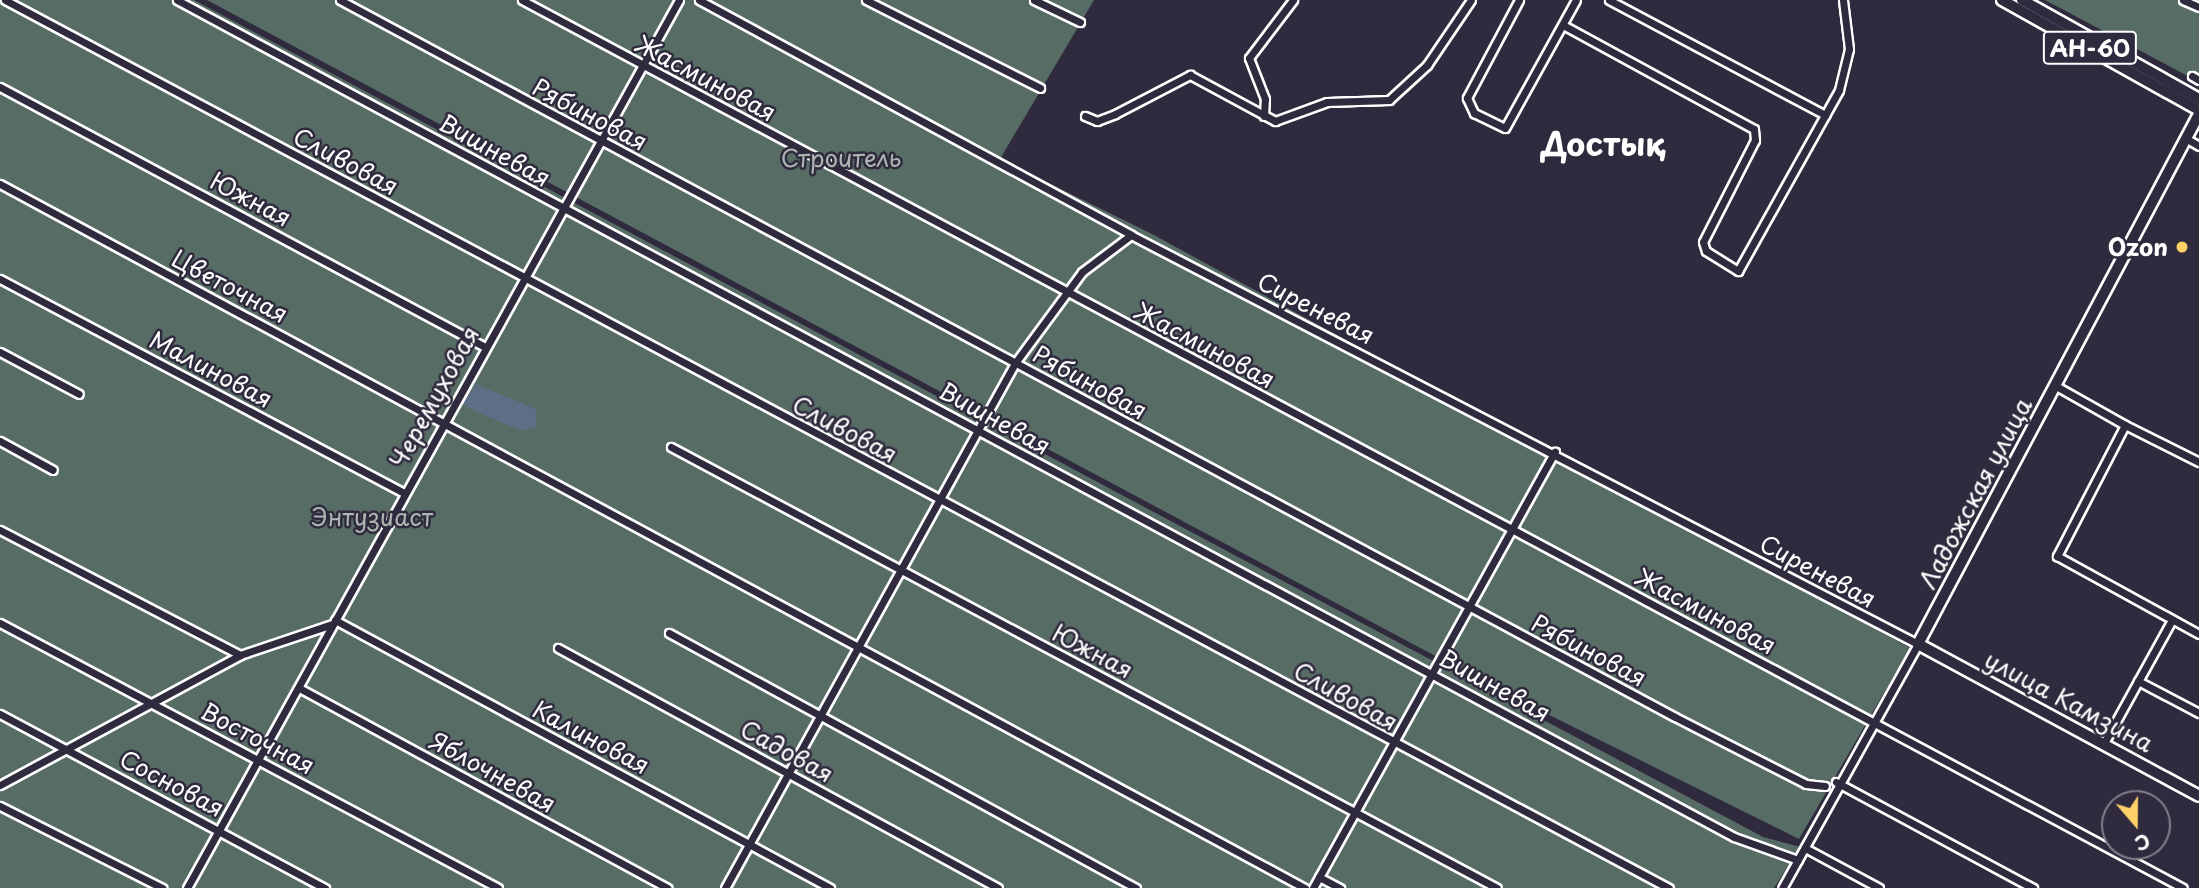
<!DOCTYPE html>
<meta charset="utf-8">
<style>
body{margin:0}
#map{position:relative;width:2199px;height:888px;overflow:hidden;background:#2f2a3d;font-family:"Playpen Sans",sans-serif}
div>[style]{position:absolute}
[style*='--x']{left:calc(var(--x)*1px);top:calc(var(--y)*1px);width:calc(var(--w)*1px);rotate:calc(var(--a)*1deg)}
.green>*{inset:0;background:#586c66}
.water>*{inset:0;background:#5c6f85}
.roads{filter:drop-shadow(2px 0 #fff) drop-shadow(-2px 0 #fff) drop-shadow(0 2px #fff) drop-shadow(0 -2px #fff)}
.street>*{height:7px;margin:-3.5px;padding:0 3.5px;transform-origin:3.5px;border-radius:3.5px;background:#2f2a3d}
.secondary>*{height:10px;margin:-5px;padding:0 5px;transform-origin:5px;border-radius:5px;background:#2f2a3d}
.primary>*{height:10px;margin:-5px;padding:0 5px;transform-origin:5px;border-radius:5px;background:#2f2a3d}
.dots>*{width:19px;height:19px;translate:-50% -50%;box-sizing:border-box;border:4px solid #2f2a3d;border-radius:50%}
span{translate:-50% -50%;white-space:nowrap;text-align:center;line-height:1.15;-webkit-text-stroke:5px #2f2a3d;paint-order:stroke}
.shield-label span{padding:2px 5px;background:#2f2a3d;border:2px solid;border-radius:5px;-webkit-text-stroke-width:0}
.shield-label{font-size:23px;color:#fff;font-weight:700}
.street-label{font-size:24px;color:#fff}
.park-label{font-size:24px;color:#acb6b2}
.poi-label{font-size:24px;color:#fff;font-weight:700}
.right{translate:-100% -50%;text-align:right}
.district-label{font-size:32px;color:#fff;font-weight:700}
.north{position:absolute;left:2101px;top:790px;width:70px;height:70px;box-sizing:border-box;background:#2f2a3d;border:2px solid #827f8b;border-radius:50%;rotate:160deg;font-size:19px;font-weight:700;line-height:28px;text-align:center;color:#fff}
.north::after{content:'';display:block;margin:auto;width:24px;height:32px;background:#ffd166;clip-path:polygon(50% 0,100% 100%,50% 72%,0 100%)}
</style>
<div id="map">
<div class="green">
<i style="clip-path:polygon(0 0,194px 0,1763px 837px,1800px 847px,1774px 888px,0 888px)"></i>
<i style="clip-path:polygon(207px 0,1094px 0,1000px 159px,1152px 234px,1910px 648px,1799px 839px,1499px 690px)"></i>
<i style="clip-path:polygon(2045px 0,2199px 0,2199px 82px)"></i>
</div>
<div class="water">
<i style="clip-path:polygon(476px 384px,536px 409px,536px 427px,521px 431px,468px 408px,463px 403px)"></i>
</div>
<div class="roads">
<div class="street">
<i style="--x:5;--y:0;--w:1886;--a:28.09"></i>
<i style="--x:177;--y:0;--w:1768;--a:28.26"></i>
<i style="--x:1734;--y:837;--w:68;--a:19.8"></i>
<i style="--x:340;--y:0;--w:1515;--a:28.24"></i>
<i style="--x:1675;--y:717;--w:147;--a:27.1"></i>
<i style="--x:1806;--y:784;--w:19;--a:6"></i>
<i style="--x:522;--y:0;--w:1883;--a:28.13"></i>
<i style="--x:699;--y:0;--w:492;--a:28.5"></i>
<i style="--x:1131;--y:235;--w:887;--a:27.46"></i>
<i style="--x:1918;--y:644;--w:279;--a:119.1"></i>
<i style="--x:866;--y:0;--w:195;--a:26.8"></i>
<i style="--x:1034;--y:0;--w:51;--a:25.6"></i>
<i style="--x:1519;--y:0;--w:111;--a:118"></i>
<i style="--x:1467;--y:98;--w:17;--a:65"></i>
<i style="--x:1474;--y:113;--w:34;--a:26"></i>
<i style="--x:1505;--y:128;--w:146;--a:-61"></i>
<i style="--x:1609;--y:0;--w:245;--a:28"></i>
<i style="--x:2183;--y:0;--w:17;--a:24"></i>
<i style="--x:1563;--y:25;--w:217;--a:28.6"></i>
<i style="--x:1754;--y:129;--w:11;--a:85"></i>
<i style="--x:1755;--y:140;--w:114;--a:117"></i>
<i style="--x:1703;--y:242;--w:9;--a:72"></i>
<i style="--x:1706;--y:251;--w:38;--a:32"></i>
<i style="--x:1738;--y:271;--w:207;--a:-60.8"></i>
<i style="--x:1839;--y:90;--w:42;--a:-76.3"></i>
<i style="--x:1849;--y:49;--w:49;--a:-97"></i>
<i style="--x:2192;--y:76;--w:8;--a:30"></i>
<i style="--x:0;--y:87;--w:548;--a:28.2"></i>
<i style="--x:1085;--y:116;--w:13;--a:23"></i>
<i style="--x:1097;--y:121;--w:19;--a:-21"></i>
<i style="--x:1115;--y:114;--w:85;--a:-27.5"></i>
<i style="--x:1190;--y:75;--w:97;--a:28.4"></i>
<i style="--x:1275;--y:121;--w:55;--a:-20.1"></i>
<i style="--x:1327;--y:102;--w:62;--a:-1.8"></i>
<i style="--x:1389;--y:100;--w:52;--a:-42.6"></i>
<i style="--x:1427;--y:65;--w:78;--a:-55.9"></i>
<i style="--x:1264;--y:116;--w:17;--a:-87"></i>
<i style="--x:1265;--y:99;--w:44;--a:-111.3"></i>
<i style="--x:1249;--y:58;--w:73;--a:-52.8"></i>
<i style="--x:2187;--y:139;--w:14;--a:30"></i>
<i style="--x:0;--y:184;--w:1483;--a:28.35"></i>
<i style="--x:0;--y:279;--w:457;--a:27.9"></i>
<i style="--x:0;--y:352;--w:89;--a:28"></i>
<i style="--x:2056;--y:386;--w:79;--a:29.5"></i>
<i style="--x:0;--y:441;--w:60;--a:28.7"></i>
<i style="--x:671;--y:447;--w:936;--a:28.1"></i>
<i style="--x:2199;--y:462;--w:83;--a:-153.4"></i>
<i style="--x:2125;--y:425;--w:148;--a:117.4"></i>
<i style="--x:2057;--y:556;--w:162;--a:28.8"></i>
<i style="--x:0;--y:530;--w:271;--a:27.5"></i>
<i style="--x:335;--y:620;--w:563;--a:28.43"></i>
<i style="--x:0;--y:623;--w:564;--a:28.02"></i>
<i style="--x:669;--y:633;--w:532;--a:28.64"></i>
<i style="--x:558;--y:648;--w:501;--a:28.61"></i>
<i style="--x:2138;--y:681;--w:69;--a:27.7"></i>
<i style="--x:301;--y:689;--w:417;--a:28.5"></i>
<i style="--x:0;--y:714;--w:369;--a:28.2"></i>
<i style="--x:2104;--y:743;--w:141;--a:-61.1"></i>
<i style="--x:1836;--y:782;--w:224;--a:28.3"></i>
<i style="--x:0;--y:785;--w:273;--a:-28.4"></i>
<i style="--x:240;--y:655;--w:97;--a:-18.6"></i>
<i style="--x:0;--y:806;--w:182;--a:26.8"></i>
<i style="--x:1805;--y:848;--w:84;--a:28.4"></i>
<i style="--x:1319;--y:877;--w:24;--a:28"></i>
<i style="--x:187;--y:888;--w:1015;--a:-61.01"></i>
<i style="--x:725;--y:888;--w:600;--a:-61.08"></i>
<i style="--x:1015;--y:363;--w:113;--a:-53.6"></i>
<i style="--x:1082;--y:272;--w:61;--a:-37.1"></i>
<i style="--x:1313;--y:888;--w:499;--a:-61"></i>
</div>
<div class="secondary">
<i style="--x:2199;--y:114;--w:600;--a:117.93"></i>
<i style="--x:1918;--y:644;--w:319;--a:28.4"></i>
</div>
<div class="primary">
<i style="--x:2002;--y:0;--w:226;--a:29.2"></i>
<i style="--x:2022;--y:0;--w:203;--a:29.2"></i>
</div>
</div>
<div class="dots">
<i style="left:2182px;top:247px;background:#ffd166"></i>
</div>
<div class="shield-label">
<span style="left:2090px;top:48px">АН-60</span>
</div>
<div class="street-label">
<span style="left:706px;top:78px;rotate:28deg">Жасминовая</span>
<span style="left:590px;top:114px;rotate:28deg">Рябиновая</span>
<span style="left:495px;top:150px;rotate:29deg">Вишневая</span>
<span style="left:346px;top:161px;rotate:28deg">Сливовая</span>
<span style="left:251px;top:199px;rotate:28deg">Южная</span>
<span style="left:230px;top:286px;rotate:28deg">Цветочная</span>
<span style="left:1316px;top:308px;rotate:27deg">Сиреневая</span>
<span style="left:1205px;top:345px;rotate:28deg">Жасминовая</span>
<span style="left:211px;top:369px;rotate:28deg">Малиновая</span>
<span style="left:1090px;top:382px;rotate:29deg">Рябиновая</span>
<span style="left:434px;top:397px;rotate:-61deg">Черемуховая</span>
<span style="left:995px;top:418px;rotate:29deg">Вишневая</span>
<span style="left:845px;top:429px;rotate:28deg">Сливовая</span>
<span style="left:1975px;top:493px;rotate:-62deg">Ладожская улица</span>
<span style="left:1818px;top:571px;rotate:28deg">Сиреневая</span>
<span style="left:1706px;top:611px;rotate:28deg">Жасминовая</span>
<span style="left:1589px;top:650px;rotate:28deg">Рябиновая</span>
<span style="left:1093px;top:651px;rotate:28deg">Южная</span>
<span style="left:1495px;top:685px;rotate:29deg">Вишневая</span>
<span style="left:1346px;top:696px;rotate:29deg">Сливовая</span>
<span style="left:2069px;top:701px;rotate:28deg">улица Камзина</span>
<span style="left:591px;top:737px;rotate:28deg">Калиновая</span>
<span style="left:258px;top:738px;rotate:28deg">Восточная</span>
<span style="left:787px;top:751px;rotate:29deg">Садовая</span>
<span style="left:493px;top:772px;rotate:29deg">Яблочневая</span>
<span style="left:172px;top:783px;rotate:28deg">Сосновая</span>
</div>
<div class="park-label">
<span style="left:841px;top:158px">Строитель</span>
<span style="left:372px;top:517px">Энтузиаст</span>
</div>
<div class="poi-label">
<span class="right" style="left:2168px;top:247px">Ozon</span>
</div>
<div class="district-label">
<span style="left:1603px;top:143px">Достық</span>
</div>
<div class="north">С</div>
</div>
